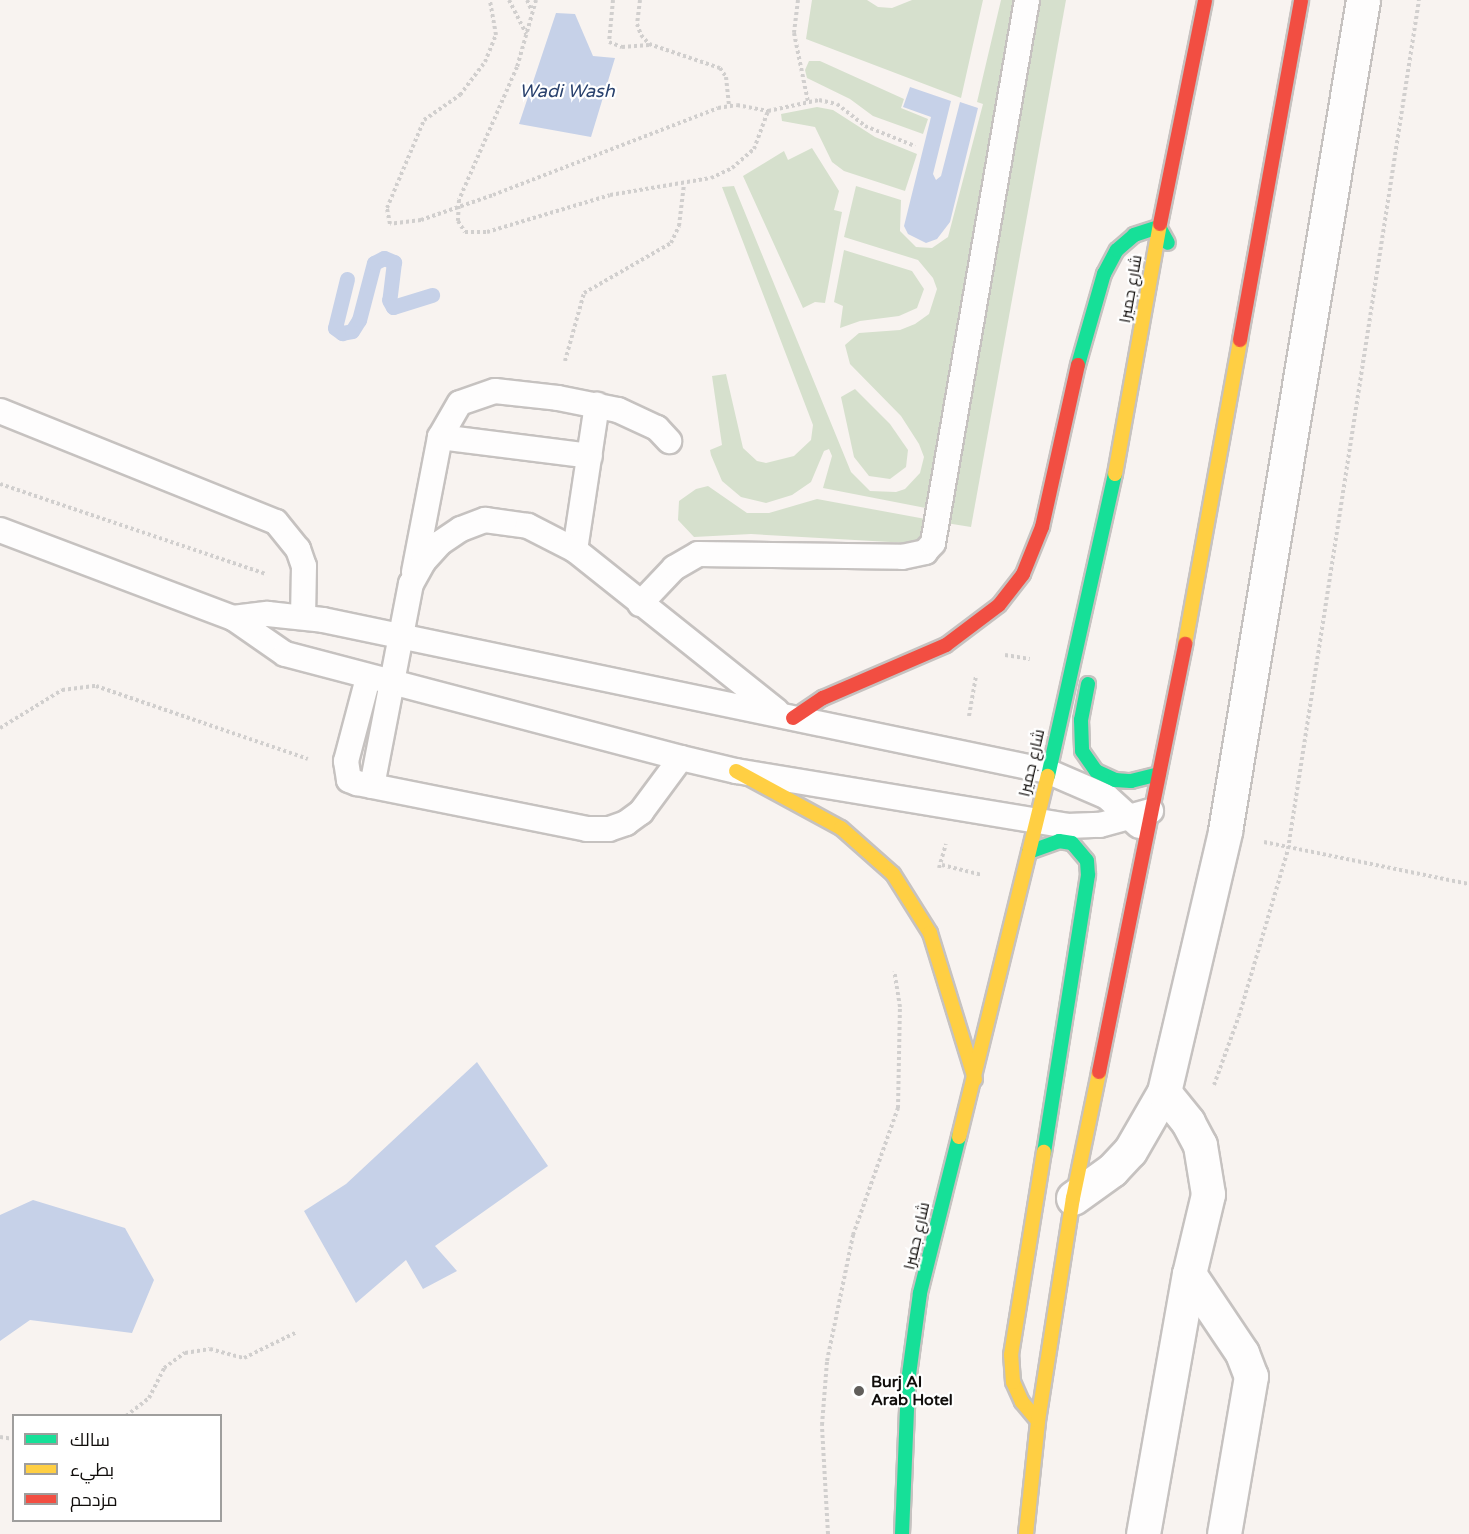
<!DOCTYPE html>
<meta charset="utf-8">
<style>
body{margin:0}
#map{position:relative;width:1469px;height:1534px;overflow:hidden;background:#f8f3f0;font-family:"Varela Round",Cairo,sans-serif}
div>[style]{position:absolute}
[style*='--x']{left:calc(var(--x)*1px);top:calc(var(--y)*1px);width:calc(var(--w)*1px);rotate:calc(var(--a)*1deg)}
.green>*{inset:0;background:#d6e0cd}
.water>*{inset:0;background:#c6d1e8}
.stream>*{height:15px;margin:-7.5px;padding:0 7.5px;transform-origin:7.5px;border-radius:7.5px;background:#c6d1e8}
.path>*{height:4px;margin-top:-2px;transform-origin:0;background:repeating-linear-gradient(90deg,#d1cfce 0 3px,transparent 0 6px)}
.roads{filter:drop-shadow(2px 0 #c6c2c0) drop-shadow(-2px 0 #c6c2c0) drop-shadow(0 2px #c6c2c0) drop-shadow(0 -2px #c6c2c0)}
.lane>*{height:24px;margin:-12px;padding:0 12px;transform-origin:12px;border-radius:12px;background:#fefdfd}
.street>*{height:33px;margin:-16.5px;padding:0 16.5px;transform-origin:16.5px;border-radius:16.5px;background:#fefdfd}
.fast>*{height:14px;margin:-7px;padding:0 7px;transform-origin:7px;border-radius:7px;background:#16e098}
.slow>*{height:14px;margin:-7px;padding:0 7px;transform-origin:7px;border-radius:7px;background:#ffcf43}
.jam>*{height:14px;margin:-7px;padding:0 7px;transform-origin:7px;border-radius:7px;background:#f24e42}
.path-bridge>*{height:4px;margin-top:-2px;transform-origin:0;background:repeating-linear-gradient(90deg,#d1cfce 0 3px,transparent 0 6px)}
.dots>*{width:16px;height:16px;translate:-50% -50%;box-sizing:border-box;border:3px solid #fff;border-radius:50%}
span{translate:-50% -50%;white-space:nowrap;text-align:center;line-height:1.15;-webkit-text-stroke:4.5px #fff;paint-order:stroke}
.street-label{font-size:16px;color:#100d0b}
.poi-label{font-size:16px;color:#100d0b;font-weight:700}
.left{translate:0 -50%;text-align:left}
.water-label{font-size:18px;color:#29416d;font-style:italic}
.legend{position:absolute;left:12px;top:1414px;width:210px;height:108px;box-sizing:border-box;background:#fff;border:2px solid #9f9e9d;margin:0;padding:8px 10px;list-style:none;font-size:18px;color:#100d0b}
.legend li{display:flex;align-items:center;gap:12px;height:30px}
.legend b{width:30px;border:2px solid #9f9e9d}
</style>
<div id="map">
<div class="green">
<i style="clip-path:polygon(812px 0,867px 0,878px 7px,892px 8px,912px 0,983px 0,961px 98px,806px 39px)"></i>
<i style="clip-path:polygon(1001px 0,1022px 0,936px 510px,823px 488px,832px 456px,829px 449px,824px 451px,811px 482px,792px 495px,766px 503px,741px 497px,722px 481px,711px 455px,710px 450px,722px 445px,712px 376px,726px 374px,743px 448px,757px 461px,766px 463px,794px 456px,811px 440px,813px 425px,722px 187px,734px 186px,851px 472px,870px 491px,896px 492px,905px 489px,920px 473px,924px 457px,919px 444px,901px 416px,850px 364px,845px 345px,859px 333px,900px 330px,915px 324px,929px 314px,937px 289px,933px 278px,918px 260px,844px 237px,856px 186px,901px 200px,900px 231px,916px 247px,932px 248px,948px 237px,983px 104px,977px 102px)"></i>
<i style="clip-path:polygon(1035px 0,1066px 0,971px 527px,946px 523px)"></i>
<i style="clip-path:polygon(809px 61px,820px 61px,904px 99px,901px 108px,928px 119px,923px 134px,873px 116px,850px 99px,807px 78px,805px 70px)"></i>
<i style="clip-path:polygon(817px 107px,833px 110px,875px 137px,917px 154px,905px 191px,844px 171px,832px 162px,815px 127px,782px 121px,781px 114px)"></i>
<i style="clip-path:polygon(812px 148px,839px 191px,834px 210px,842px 212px,825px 303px,815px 302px,803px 308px,743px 176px,784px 151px,788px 160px)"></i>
<i style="clip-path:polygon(844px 250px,912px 271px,924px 289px,917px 308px,899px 316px,860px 321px,840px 328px,843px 306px,834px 302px)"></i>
<i style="clip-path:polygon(855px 389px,890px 424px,908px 450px,906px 467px,890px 479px,869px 476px,854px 457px,841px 397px)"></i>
<i style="clip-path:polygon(708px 486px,747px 513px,769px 513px,817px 499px,931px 520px,923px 539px,908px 543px,751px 534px,694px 537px,678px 520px,679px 501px,696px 489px)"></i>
</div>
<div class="water">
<i style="clip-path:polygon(556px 13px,575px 14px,593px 56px,615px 58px,591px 137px,519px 124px)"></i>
<i style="clip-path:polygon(910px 87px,951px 101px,933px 174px,936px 180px,941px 176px,960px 102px,978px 108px,950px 222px,937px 239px,926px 243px,908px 234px,904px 226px,931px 117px,903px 107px)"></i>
<i style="clip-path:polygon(477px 1062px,548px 1166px,435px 1246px,457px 1271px,423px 1289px,406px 1260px,356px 1303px,304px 1211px,346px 1184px)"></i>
<i style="clip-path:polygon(33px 1200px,125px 1228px,154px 1280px,132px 1333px,30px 1320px,0 1341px,0 1215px)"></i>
</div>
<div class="stream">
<i style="--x:347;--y:279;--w:50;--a:103.8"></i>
<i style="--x:335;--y:328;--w:9;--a:36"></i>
<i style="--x:342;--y:333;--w:10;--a:-11"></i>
<i style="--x:352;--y:331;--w:13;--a:-58"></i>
<i style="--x:359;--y:320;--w:59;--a:-75.3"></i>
<i style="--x:374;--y:263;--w:11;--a:-27"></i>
<i style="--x:384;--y:258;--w:11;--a:22"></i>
<i style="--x:394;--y:262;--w:38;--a:97"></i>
<i style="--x:389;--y:300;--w:8;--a:60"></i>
<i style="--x:393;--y:307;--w:41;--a:-17.1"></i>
</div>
<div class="path">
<i style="--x:509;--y:0;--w:38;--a:63"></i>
<i style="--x:527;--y:0;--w:12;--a:66"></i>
<i style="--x:536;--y:0;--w:70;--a:105.8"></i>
<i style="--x:517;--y:67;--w:145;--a:113.6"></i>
<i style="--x:459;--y:200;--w:21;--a:93"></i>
<i style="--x:458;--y:221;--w:13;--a:58"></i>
<i style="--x:465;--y:232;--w:22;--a:0"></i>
<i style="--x:487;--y:232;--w:128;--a:-16.7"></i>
<i style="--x:610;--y:195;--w:102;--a:-9.6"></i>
<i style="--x:711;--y:178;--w:23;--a:-25"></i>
<i style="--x:732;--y:168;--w:29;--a:-41"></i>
<i style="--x:754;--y:149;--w:40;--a:-69.8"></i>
<i style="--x:768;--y:111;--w:52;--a:-12.2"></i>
<i style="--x:819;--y:100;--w:18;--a:13"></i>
<i style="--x:837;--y:104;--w:36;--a:38"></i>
<i style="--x:865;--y:126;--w:54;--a:21.8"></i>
<i style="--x:613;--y:0;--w:42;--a:95.4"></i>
<i style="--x:609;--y:42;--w:14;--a:21"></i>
<i style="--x:622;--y:47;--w:27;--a:-4"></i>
<i style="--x:640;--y:0;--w:24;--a:97"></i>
<i style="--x:637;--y:24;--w:12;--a:70"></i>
<i style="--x:641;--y:35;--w:12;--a:48"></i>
<i style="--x:649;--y:44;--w:75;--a:18.7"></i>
<i style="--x:720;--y:68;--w:11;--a:56"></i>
<i style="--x:726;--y:77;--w:29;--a:84"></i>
<i style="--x:798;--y:0;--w:33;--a:97"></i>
<i style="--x:794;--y:33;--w:70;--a:78.5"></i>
<i style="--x:493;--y:195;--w:241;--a:-21.1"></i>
<i style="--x:718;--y:108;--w:19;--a:-9"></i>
<i style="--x:737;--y:105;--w:32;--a:11"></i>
<i style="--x:421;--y:220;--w:31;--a:173"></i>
<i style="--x:390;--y:224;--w:16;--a:-101"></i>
<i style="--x:387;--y:208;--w:95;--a:-67.2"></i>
<i style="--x:424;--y:120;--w:44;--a:-34.8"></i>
<i style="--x:460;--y:95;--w:41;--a:-52.9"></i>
<i style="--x:485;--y:62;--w:29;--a:-68"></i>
<i style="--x:496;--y:35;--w:36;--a:-100"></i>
<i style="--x:565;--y:361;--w:71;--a:-74.4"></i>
<i style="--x:584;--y:293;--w:100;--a:-29.9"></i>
<i style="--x:671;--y:243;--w:19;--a:-65"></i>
<i style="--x:679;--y:226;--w:42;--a:-83.2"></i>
<i style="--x:0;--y:484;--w:281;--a:18.7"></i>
<i style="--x:1005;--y:655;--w:25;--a:9"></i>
<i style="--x:969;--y:716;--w:41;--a:-80.1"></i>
<i style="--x:0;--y:728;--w:73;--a:-31.5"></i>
<i style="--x:62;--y:690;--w:34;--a:-7"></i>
<i style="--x:96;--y:686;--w:224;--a:19"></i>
<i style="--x:1264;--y:842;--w:209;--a:11.6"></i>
<i style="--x:942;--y:865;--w:41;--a:14"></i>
<i style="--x:939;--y:868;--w:25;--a:-74"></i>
<i style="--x:1214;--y:1085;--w:73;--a:-70.1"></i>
<i style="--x:1239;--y:1016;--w:174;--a:-73.6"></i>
<i style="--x:1288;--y:849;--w:859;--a:-81.23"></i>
<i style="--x:126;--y:1416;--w:29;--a:-38"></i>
<i style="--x:149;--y:1398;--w:34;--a:-63"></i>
<i style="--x:164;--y:1368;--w:26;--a:-36"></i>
<i style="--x:185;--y:1353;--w:25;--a:-9"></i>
<i style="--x:210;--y:1349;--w:35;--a:15"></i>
<i style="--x:244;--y:1358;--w:59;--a:-26.1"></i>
<i style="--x:0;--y:1437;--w:14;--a:8"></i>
<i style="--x:828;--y:1534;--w:109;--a:-93.2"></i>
<i style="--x:822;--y:1425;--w:64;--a:-85.5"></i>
<i style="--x:827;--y:1361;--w:129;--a:-78.3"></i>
<i style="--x:853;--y:1235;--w:135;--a:-70.5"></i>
<i style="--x:898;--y:1108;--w:101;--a:-88.9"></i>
<i style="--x:900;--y:1007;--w:36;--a:-99"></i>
</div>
<div class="roads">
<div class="lane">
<i style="--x:0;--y:411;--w:297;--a:21.9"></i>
<i style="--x:276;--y:522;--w:35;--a:51"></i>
<i style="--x:298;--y:549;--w:18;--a:71"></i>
<i style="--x:304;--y:566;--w:50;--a:91.1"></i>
<i style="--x:440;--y:437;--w:151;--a:7.2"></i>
<i style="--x:0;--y:530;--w:249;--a:20.7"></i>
<i style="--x:233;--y:618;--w:63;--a:34.7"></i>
<i style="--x:285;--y:654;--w:409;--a:14.7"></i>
<i style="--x:681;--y:758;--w:57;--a:13.3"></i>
<i style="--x:736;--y:771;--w:336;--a:9.4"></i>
<i style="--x:1067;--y:826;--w:33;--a:-2"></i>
<i style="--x:1100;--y:825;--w:53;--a:-15.4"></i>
<i style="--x:575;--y:550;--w:147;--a:-81.4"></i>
<i style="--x:414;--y:572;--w:137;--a:-79.1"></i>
<i style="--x:440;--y:437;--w:39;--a:-60"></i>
<i style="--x:460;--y:403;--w:37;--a:-19"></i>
<i style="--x:495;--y:391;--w:63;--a:6.3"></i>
<i style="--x:558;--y:398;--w:61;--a:11.3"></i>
<i style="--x:618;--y:410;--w:43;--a:24.8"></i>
<i style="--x:657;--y:428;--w:18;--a:47"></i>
<i style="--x:640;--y:604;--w:50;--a:-46.6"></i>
<i style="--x:674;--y:568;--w:28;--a:-30"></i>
<i style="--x:698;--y:554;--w:204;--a:0.8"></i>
<i style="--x:902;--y:557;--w:24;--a:-12"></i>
<i style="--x:925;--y:552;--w:12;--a:-48"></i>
<i style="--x:933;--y:543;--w:551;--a:-80.18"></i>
<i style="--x:233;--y:618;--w:35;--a:-7"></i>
<i style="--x:268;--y:614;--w:55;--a:6.2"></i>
<i style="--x:323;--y:620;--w:740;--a:11.78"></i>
<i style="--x:1047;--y:771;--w:65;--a:23.4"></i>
<i style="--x:1107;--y:797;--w:43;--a:42.2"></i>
<i style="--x:368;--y:678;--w:86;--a:104.8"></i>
<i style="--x:346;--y:761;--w:19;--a:81"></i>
<i style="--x:349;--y:780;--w:9;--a:21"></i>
<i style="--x:357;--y:783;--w:235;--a:11.3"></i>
<i style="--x:587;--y:829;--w:22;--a:0"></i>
<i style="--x:609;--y:829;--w:18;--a:-19"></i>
<i style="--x:626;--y:823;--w:19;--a:-36"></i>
<i style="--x:641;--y:812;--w:67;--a:-53.5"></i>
<i style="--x:372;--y:786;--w:206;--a:-79.1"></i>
<i style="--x:411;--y:584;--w:25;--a:-61"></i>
<i style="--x:423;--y:562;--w:25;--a:-48"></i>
<i style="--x:440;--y:543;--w:25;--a:-34"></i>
<i style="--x:461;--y:529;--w:26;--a:-21"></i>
<i style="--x:485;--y:520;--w:43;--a:7.9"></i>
<i style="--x:528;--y:526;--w:53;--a:27.1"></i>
<i style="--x:575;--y:550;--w:258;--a:38.6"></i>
</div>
<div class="street">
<i style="--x:1073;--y:1198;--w:48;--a:-35.7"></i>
<i style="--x:1112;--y:1170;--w:26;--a:-47"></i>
<i style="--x:1130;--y:1151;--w:68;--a:-60"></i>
<i style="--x:1164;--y:1092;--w:268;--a:-76.8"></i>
<i style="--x:1225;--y:831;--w:842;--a:-80.57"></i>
<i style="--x:1189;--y:1274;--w:95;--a:56.1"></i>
<i style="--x:1242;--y:1353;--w:25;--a:69"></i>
<i style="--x:1251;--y:1376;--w:160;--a:99.7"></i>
<i style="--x:1143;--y:1534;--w:264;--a:-80"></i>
<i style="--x:1189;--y:1274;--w:82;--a:-76.6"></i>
<i style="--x:1208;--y:1194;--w:50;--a:-99.3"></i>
<i style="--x:1200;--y:1145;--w:26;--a:-118"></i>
<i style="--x:1188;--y:1122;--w:38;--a:-129"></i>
</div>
<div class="fast">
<i style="--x:1078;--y:365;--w:95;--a:-74.1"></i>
<i style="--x:1104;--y:274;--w:27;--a:-62"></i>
<i style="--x:1117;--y:250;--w:23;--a:-41"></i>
<i style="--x:1134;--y:235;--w:26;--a:-18"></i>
<i style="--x:1159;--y:227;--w:18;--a:61"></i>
<i style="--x:1088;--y:684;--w:37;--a:101"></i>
<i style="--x:1081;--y:720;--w:31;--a:88"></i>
<i style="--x:1082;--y:751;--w:24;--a:55"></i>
<i style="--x:1096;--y:771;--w:21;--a:25"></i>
<i style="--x:1115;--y:780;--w:16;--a:4"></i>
<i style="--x:1131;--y:781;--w:29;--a:-14"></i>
<i style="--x:1048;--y:776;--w:309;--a:-77.5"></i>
<i style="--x:1029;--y:852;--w:32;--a:-20"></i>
<i style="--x:1059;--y:841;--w:13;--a:9"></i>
<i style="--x:1072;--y:843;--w:23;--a:50"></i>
<i style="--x:1087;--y:861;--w:14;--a:86"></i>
<i style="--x:1088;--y:875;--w:280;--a:99"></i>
<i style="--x:902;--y:1534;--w:152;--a:-87.7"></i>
<i style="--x:908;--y:1382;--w:90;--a:-82.3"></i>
<i style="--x:920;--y:1293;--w:161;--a:-76"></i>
</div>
<div class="slow">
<i style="--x:1115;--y:474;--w:254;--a:-79.8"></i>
<i style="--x:1185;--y:644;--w:309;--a:-79.7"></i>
<i style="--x:736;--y:771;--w:119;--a:28.5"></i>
<i style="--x:841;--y:828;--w:69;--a:41.5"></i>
<i style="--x:893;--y:874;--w:70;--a:57.9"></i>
<i style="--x:930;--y:933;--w:153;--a:72.9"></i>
<i style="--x:959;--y:1137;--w:372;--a:-76.2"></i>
<i style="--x:1038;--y:1421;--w:25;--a:-130"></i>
<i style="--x:1022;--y:1402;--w:22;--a:-114"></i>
<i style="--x:1013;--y:1382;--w:27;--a:-94"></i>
<i style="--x:1011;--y:1355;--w:206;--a:-80.8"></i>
<i style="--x:1026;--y:1534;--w:114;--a:-83.9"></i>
<i style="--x:1038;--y:1421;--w:226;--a:-81.1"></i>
<i style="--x:1073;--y:1198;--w:129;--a:-78.3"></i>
</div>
<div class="jam">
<i style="--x:1160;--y:224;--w:228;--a:-78.6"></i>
<i style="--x:1240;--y:340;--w:345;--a:-79.8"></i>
<i style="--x:793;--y:718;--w:36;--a:-34"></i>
<i style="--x:823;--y:698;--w:134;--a:-23.3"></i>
<i style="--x:946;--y:645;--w:66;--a:-37"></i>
<i style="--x:999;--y:605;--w:39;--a:-52"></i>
<i style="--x:1023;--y:574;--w:51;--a:-68"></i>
<i style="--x:1042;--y:527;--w:166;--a:-77.5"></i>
<i style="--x:1099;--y:1072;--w:437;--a:-78.6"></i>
</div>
</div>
<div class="path-bridge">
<i style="--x:421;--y:220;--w:76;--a:-19.1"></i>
</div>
<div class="dots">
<i style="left:859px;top:1391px;background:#615e5b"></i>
</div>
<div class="street-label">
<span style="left:1131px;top:289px;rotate:-80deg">شارع جميرا</span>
<span style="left:1032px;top:763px;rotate:-77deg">شارع جميرا</span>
<span style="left:917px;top:1236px;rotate:-77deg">شارع جميرا</span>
</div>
<div class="poi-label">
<span class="left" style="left:871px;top:1391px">Burj Al<br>Arab Hotel</span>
</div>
<div class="water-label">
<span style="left:567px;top:91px">Wadi Wash</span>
</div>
<ul class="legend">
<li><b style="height:8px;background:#16e098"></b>سالك</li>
<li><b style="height:8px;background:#ffcf43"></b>بطيء</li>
<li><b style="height:8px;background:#f24e42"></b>مزدحم</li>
</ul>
</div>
